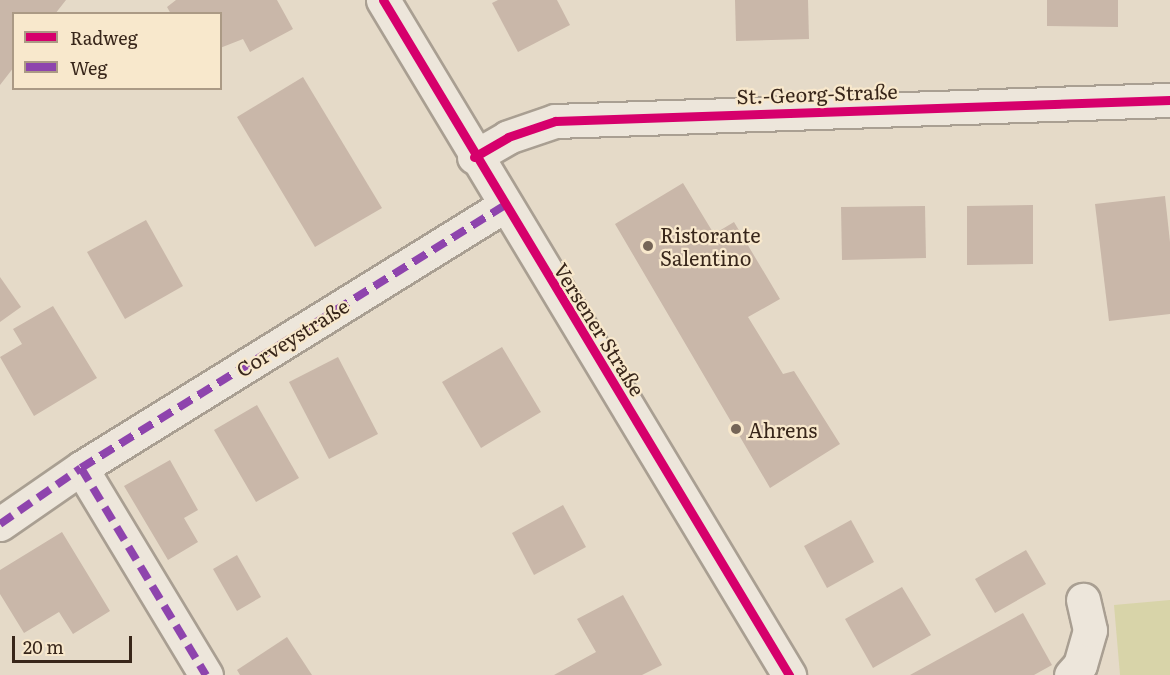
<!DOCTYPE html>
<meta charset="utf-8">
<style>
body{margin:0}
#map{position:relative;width:1170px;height:675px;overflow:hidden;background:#e5dac8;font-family:Literata,serif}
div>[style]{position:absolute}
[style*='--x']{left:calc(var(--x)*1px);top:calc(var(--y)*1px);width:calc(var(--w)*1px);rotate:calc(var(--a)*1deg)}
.green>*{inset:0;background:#d8d4a9}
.building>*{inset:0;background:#c9b7a9}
.roads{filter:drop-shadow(2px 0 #a99f92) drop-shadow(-2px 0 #a99f92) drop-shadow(0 2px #a99f92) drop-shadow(0 -2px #a99f92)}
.minor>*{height:33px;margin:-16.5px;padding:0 16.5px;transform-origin:16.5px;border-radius:16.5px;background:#ede6db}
.quiet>*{height:8px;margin-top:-4px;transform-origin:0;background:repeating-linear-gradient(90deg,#8e44ad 0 15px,transparent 0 23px)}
.cycleway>*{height:9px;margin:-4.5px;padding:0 4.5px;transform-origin:4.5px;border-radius:4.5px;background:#d6006c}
.dots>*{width:16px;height:16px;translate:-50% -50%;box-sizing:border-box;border:3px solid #f8e8cc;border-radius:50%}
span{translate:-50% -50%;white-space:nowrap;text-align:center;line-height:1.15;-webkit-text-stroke:4.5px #f8e8cc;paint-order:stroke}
.street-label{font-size:20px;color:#38261a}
.poi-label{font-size:20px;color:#38261a}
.left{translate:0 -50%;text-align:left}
.legend{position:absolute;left:12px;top:12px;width:210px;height:78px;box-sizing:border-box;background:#f8e8cc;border:2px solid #ab9a85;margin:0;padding:8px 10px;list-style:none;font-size:18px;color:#38261a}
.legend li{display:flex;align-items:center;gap:12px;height:30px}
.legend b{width:30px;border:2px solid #ab9a85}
.scale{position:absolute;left:12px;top:636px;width:120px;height:27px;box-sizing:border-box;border:3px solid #38261a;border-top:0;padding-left:8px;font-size:18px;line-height:21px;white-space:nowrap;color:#38261a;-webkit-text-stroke:4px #f8e8cc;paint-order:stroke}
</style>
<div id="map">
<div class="green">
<i style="clip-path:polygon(1170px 600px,1170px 675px,1120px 675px,1114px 605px)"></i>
</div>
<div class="building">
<i style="clip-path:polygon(0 0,66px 0,55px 14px,14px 14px,14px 67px,0 85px)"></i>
<i style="clip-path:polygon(176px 0,277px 0,293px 29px,250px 52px,243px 39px,220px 48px,220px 14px,171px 14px,167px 7px)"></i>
<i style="clip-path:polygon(498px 0,557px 0,570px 25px,518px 52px,492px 3px)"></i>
<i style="clip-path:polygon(735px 0,808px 0,809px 39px,736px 41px)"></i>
<i style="clip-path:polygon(1047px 0,1118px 0,1118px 27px,1047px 26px)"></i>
<i style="clip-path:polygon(303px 77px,382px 208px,315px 247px,237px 117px)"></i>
<i style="clip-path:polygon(683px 183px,714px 234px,734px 222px,780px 299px,748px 317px,783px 374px,794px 371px,840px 444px,770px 488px,615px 224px)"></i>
<i style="clip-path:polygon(1165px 196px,1170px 242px,1170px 314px,1109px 321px,1095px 204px)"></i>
<i style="clip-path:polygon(1033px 205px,1033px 264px,967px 265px,967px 206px)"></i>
<i style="clip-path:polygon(925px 206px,926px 258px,842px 260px,841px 207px)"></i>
<i style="clip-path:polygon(146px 220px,183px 286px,125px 319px,87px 252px)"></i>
<i style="clip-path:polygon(0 277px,21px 307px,0 322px)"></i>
<i style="clip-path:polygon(53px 306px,97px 378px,34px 416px,0 357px,22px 344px,13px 329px)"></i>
<i style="clip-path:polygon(502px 347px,541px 412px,481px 448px,442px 382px)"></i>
<i style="clip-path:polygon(338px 357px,378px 434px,329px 459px,289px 382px)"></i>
<i style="clip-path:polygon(257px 405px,299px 478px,256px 502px,214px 430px)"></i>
<i style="clip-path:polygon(170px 460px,198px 510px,184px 518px,198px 542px,168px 560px,124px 486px)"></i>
<i style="clip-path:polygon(563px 505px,586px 547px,534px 575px,512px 533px)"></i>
<i style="clip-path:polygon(851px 520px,874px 562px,827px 588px,804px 546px)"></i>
<i style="clip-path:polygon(62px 532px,110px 611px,73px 634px,59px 612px,24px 633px,0 594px,0 570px)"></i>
<i style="clip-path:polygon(1026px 550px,1046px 584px,995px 613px,975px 579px)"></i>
<i style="clip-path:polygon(237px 555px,261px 597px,237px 611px,213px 569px)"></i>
<i style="clip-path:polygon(902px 587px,931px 635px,873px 668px,845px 619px)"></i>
<i style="clip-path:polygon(623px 595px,662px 665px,642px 675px,554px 675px,596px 652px,577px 619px)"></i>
<i style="clip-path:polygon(1023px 613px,1052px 665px,1034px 675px,910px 675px)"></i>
<i style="clip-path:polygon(287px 637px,312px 675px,240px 675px,237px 670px)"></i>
</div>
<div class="roads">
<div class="minor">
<i style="--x:383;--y:0;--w:788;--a:58.97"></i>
<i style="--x:474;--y:157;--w:39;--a:-30"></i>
<i style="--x:508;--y:137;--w:50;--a:-18.8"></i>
<i style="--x:555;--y:121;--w:615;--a:-1.96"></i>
<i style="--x:81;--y:468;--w:242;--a:58.9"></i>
<i style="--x:0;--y:524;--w:98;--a:-34.7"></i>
<i style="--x:81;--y:468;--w:498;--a:-31.8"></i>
<i style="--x:1071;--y:675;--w:13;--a:-48"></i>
<i style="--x:1080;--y:665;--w:36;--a:-74"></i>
<i style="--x:1090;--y:630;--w:31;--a:-103"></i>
</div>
</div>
<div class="quiet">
<i style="--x:81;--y:468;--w:242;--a:58.9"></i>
<i style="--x:0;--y:524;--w:98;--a:-34.7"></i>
<i style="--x:81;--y:468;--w:498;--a:-31.8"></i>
</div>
<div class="cycleway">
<i style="--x:383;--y:0;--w:788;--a:58.97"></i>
<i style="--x:474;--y:157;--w:39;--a:-30"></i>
<i style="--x:508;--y:137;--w:50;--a:-18.8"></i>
<i style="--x:555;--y:121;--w:615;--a:-1.96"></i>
</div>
<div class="dots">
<i style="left:648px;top:246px;background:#756557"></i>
<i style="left:736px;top:429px;background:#756557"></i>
</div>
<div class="street-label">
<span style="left:817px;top:93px;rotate:-2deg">St.-Georg-Straße</span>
<span style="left:600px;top:329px;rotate:58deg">Versener Straße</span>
<span style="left:292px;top:337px;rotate:-32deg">Corveystraße</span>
</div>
<div class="poi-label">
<span class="left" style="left:660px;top:246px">Ristorante<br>Salentino</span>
<span class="left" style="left:748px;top:429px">Ahrens</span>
</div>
<ul class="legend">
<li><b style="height:8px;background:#d6006c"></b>Radweg</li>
<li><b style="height:8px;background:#8e44ad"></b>Weg</li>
</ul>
<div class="scale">20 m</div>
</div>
